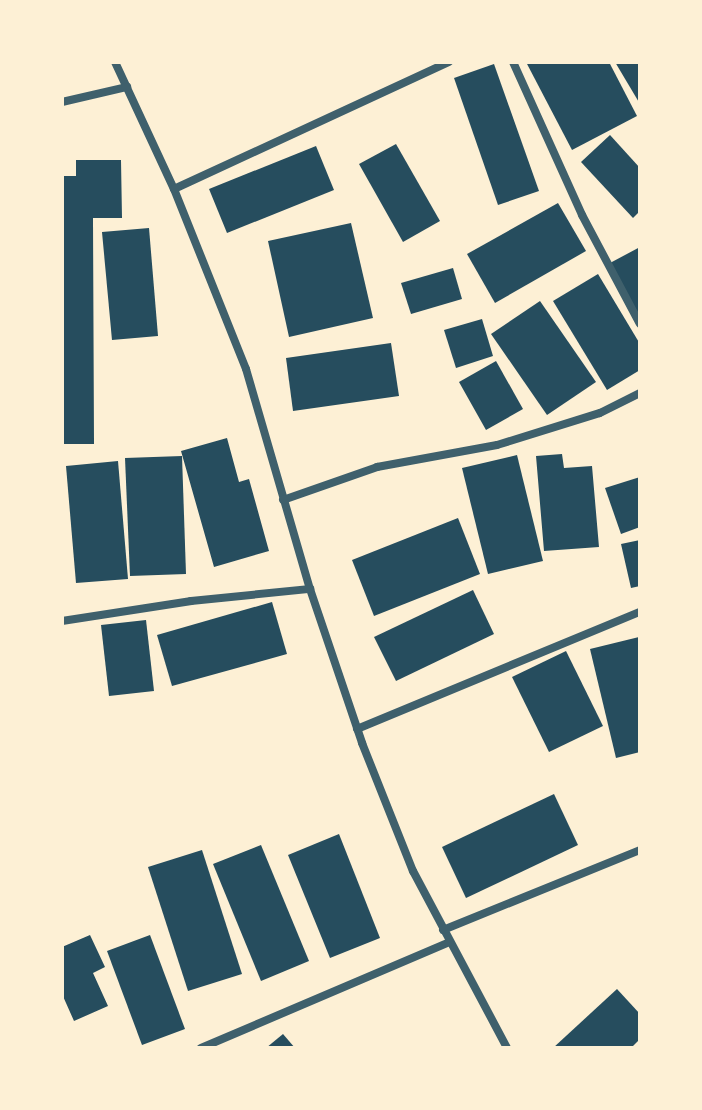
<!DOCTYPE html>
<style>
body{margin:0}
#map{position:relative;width:702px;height:1110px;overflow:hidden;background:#fdf0d5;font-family:"Golos Text",sans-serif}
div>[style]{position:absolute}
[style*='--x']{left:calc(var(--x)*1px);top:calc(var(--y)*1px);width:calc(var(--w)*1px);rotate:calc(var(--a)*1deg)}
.building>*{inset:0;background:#264d5e}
.minor>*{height:8px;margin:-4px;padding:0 4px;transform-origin:4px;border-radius:4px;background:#3f606c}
span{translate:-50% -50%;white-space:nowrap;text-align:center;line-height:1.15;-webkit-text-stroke:8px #fdf0d5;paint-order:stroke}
.frame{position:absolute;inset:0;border:64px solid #fdf0d5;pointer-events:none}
</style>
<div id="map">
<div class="building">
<i style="clip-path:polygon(526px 62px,609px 62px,637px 116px,572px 150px)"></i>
<i style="clip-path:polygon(615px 62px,640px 62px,640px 104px)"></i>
<i style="clip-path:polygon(494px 64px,539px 191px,498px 205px,454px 78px)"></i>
<i style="clip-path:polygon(610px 135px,640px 168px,640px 211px,633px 218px,581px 162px)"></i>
<i style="clip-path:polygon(396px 144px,440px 221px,403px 242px,359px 164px)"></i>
<i style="clip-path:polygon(316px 146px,334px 190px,227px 233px,209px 189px)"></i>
<i style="clip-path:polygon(76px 160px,121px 160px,122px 218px,93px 218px,94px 444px,62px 444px,62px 176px,76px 176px)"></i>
<i style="clip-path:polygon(558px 203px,586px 251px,495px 303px,467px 254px)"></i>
<i style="clip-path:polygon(351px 223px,373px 318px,289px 337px,268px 241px)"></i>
<i style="clip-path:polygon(149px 228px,158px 336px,112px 340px,102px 232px)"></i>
<i style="clip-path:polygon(640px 247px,640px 317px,610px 263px)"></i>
<i style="clip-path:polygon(453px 268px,462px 299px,411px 314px,401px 283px)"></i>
<i style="clip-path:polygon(598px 274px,640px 344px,640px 370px,607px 390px,553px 301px)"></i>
<i style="clip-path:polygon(540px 301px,596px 382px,547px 415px,491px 334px)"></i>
<i style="clip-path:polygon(482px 319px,493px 356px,456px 368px,444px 330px)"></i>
<i style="clip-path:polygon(391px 343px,399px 396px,293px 411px,286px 358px)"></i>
<i style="clip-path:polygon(496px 361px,523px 409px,486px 430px,459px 382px)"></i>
<i style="clip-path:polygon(227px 438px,239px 482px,249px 479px,269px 551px,214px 567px,181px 451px)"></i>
<i style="clip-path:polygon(562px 454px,564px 468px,592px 466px,599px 547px,544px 551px,536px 456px)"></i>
<i style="clip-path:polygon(517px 455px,543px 561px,488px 574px,462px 468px)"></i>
<i style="clip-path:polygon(182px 456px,186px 574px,130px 576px,125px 458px)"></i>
<i style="clip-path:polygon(118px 461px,128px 579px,76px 583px,66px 466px)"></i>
<i style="clip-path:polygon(640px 477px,640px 527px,621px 534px,605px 488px)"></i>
<i style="clip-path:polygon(458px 518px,480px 574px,374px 616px,352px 560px)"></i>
<i style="clip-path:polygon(640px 540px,640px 586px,631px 588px,621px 544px)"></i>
<i style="clip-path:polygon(473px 590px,494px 634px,396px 681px,374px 637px)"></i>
<i style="clip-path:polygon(272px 602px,287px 654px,172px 686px,157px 635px)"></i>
<i style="clip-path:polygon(146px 620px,154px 691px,109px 696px,101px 625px)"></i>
<i style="clip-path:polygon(639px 637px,640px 752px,616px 758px,590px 649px)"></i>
<i style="clip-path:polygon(566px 651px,603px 726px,549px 752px,512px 677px)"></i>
<i style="clip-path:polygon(554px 794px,578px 845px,466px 898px,442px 847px)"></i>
<i style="clip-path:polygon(339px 834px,380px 938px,330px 958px,288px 855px)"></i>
<i style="clip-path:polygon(261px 845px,309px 961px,261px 981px,213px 864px)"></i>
<i style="clip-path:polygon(202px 850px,242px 974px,188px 991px,148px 867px)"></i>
<i style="clip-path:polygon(90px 935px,105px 967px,93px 973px,108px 1006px,74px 1021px,62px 994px,62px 947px)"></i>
<i style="clip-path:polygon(150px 935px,185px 1029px,142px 1045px,107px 951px)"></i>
<i style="clip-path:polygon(617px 989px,640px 1014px,640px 1039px,631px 1048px,553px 1048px)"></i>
<i style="clip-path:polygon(283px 1034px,295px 1048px,266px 1048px)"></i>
</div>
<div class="minor">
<i style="--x:115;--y:62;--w:140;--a:65.1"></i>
<i style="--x:174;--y:189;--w:194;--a:68.2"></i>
<i style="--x:246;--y:369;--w:229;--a:73.8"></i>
<i style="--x:310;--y:589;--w:163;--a:71.3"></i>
<i style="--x:362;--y:743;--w:138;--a:68.3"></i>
<i style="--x:413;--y:871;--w:200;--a:62"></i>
<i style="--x:513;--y:62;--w:168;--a:65.7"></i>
<i style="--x:582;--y:215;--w:123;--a:62"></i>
<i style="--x:62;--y:102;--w:67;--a:-13"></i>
<i style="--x:174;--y:189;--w:303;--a:-24.8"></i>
<i style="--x:283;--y:500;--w:100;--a:-19.3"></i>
<i style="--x:377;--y:467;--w:122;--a:-10.4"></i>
<i style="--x:497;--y:445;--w:108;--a:-17.3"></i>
<i style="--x:600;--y:413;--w:45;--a:-26.6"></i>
<i style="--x:62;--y:621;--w:131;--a:-8.8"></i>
<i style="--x:191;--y:601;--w:120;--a:-5.8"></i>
<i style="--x:357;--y:729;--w:306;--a:-22.5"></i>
<i style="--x:443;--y:930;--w:213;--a:-22.1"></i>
<i style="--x:201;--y:1048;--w:270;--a:-23.1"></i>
</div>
<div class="frame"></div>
</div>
